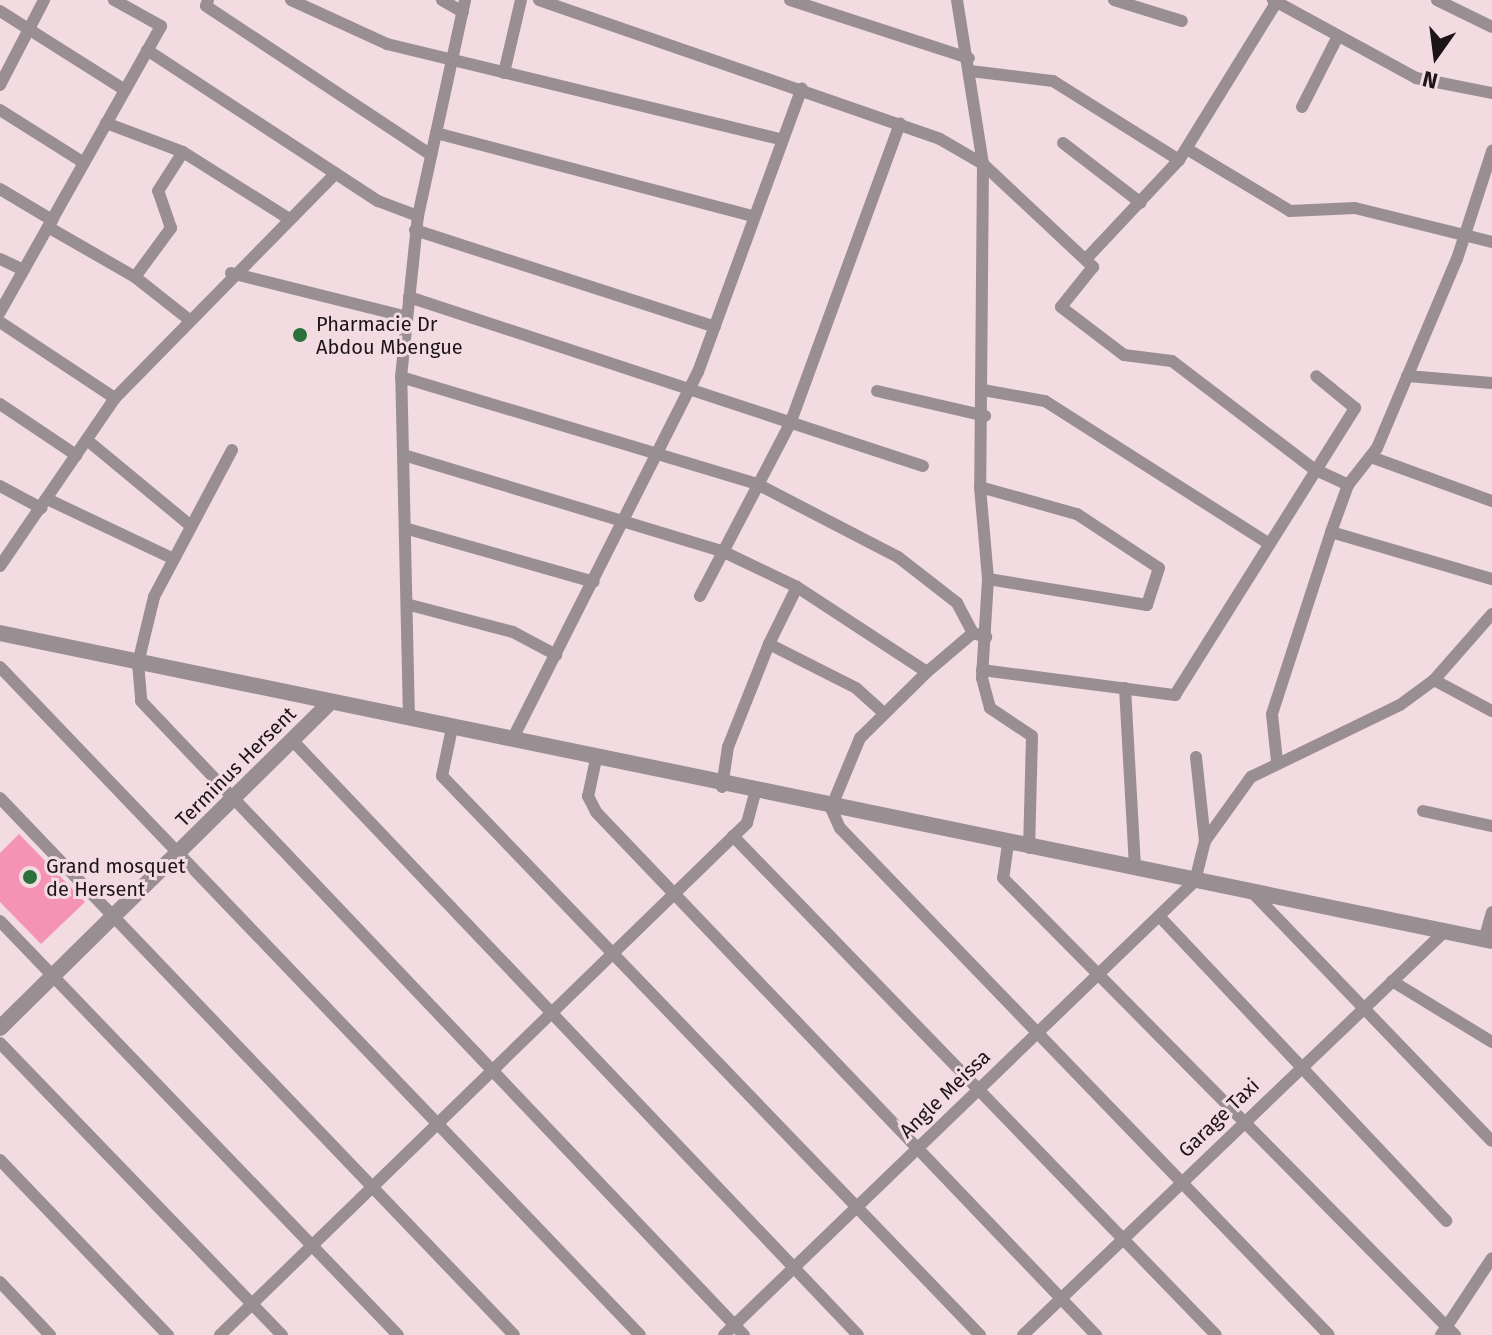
<!DOCTYPE html>
<style>
body{margin:0}
#map{position:relative;width:1492px;height:1335px;overflow:hidden;background:#f3dbe2;font-family:"Fira Sans",sans-serif}
div>[style]{position:absolute}
[style*='--x']{left:calc(var(--x)*1px);top:calc(var(--y)*1px);width:calc(var(--w)*1px);rotate:calc(var(--a)*1deg)}
.building>*{inset:0;background:#f593b4}
.minor>*{height:12px;margin:-6px;padding:0 6px;transform-origin:6px;border-radius:6px;background:#998f92}
.tertiary>*{height:16px;margin:-8px;padding:0 8px;transform-origin:8px;border-radius:8px;background:#998f92}
.dots>*{width:22px;height:22px;translate:-50% -50%;box-sizing:border-box;border:4px solid #f3dbe2;border-radius:50%}
span{translate:-50% -50%;white-space:nowrap;text-align:center;line-height:1.15;-webkit-text-stroke:6px #f3dbe2;paint-order:stroke}
.poi-label{font-size:20px;color:#1c1417}
.left{translate:0 -50%;text-align:left}
.street-label{font-size:20px;color:#1c1417}
.north{position:absolute;left:1396px;top:16px;width:80px;height:80px;-webkit-text-stroke:6px #f3dbe2;paint-order:stroke;rotate:194deg;font-size:22px;font-weight:700;line-height:32px;text-align:center;color:#1c1417}
.north::after{content:'';display:block;margin:auto;width:28px;height:36px;background:#1c1417;clip-path:polygon(50% 0,100% 100%,50% 72%,0 100%)}
</style>
<div id="map">
<div class="building">
<i style="clip-path:polygon(19px 834px,85px 902px,41px 944px,0 902px,0 853px)"></i>
</div>
<div class="minor">
<i style="--x:208;--y:0;--w:6;--a:108"></i>
<i style="--x:206;--y:6;--w:270;--a:33.5"></i>
<i style="--x:291;--y:0;--w:106;--a:24.6"></i>
<i style="--x:387;--y:44;--w:405;--a:13.6"></i>
<i style="--x:442;--y:0;--w:24;--a:30"></i>
<i style="--x:539;--y:0;--w:424;--a:19.1"></i>
<i style="--x:940;--y:139;--w:50;--a:30.2"></i>
<i style="--x:983;--y:164;--w:151;--a:43.1"></i>
<i style="--x:1093;--y:267;--w:51;--a:128.7"></i>
<i style="--x:1061;--y:307;--w:79;--a:37.3"></i>
<i style="--x:1124;--y:355;--w:48;--a:7.1"></i>
<i style="--x:1172;--y:361;--w:178;--a:37.3"></i>
<i style="--x:1314;--y:469;--w:38;--a:25"></i>
<i style="--x:790;--y:0;--w:188;--a:18"></i>
<i style="--x:957;--y:0;--w:166;--a:81"></i>
<i style="--x:983;--y:164;--w:323;--a:90.5"></i>
<i style="--x:980;--y:487;--w:92;--a:85"></i>
<i style="--x:988;--y:579;--w:99;--a:93.5"></i>
<i style="--x:982;--y:678;--w:31;--a:75"></i>
<i style="--x:990;--y:708;--w:50;--a:33.7"></i>
<i style="--x:1032;--y:736;--w:112;--a:91.5"></i>
<i style="--x:1114;--y:0;--w:71;--a:17.2"></i>
<i style="--x:1273;--y:0;--w:163;--a:28.6"></i>
<i style="--x:1416;--y:78;--w:77;--a:11.2"></i>
<i style="--x:1437;--y:0;--w:61;--a:26.1"></i>
<i style="--x:0;--y:11;--w:148;--a:32.3"></i>
<i style="--x:147;--y:50;--w:276;--a:33.2"></i>
<i style="--x:378;--y:201;--w:43;--a:20.6"></i>
<i style="--x:970;--y:71;--w:84;--a:6.9"></i>
<i style="--x:1053;--y:81;--w:149;--a:32.1"></i>
<i style="--x:504;--y:73;--w:75;--a:-76.9"></i>
<i style="--x:0;--y:85;--w:96;--a:-62.6"></i>
<i style="--x:1302;--y:107;--w:75;--a:-63.1"></i>
<i style="--x:0;--y:110;--w:99;--a:32.2"></i>
<i style="--x:106;--y:123;--w:82;--a:20.6"></i>
<i style="--x:183;--y:152;--w:124;--a:32.2"></i>
<i style="--x:436;--y:133;--w:327;--a:14.7"></i>
<i style="--x:1063;--y:143;--w:98;--a:37.6"></i>
<i style="--x:1187;--y:149;--w:120;--a:31"></i>
<i style="--x:1290;--y:211;--w:65;--a:-2.6"></i>
<i style="--x:1355;--y:208;--w:141;--a:13.9"></i>
<i style="--x:0;--y:189;--w:61;--a:30.8"></i>
<i style="--x:48;--y:227;--w:100;--a:29.9"></i>
<i style="--x:135;--y:277;--w:66;--a:38.3"></i>
<i style="--x:415;--y:230;--w:315;--a:17.9"></i>
<i style="--x:0;--y:259;--w:26;--a:25"></i>
<i style="--x:1086;--y:259;--w:136;--a:-46.8"></i>
<i style="--x:1179;--y:160;--w:188;--a:-58.3"></i>
<i style="--x:231;--y:273;--w:181;--a:14"></i>
<i style="--x:135;--y:277;--w:61;--a:-53.7"></i>
<i style="--x:171;--y:228;--w:39;--a:-109"></i>
<i style="--x:158;--y:191;--w:46;--a:-57.3"></i>
<i style="--x:409;--y:297;--w:541;--a:18.2"></i>
<i style="--x:0;--y:312;--w:328;--a:-60.6"></i>
<i style="--x:161;--y:26;--w:54;--a:-151"></i>
<i style="--x:0;--y:322;--w:138;--a:33.5"></i>
<i style="--x:1407;--y:376;--w:85;--a:4.7"></i>
<i style="--x:401;--y:377;--w:372;--a:16.7"></i>
<i style="--x:757;--y:484;--w:159;--a:27.4"></i>
<i style="--x:898;--y:557;--w:75;--a:37.9"></i>
<i style="--x:957;--y:603;--w:34;--a:62"></i>
<i style="--x:973;--y:633;--w:14;--a:17"></i>
<i style="--x:983;--y:390;--w:63;--a:10.1"></i>
<i style="--x:1045;--y:401;--w:264;--a:32.5"></i>
<i style="--x:877;--y:391;--w:111;--a:13"></i>
<i style="--x:0;--y:404;--w:92;--a:33.9"></i>
<i style="--x:87;--y:440;--w:135;--a:39.6"></i>
<i style="--x:232;--y:450;--w:166;--a:118"></i>
<i style="--x:154;--y:597;--w:68;--a:103.6"></i>
<i style="--x:138;--y:663;--w:38;--a:85"></i>
<i style="--x:141;--y:701;--w:875;--a:46.44"></i>
<i style="--x:407;--y:456;--w:331;--a:16.8"></i>
<i style="--x:724;--y:552;--w:81;--a:25.6"></i>
<i style="--x:797;--y:587;--w:155;--a:33.2"></i>
<i style="--x:927;--y:672;--w:60;--a:-40.3"></i>
<i style="--x:1371;--y:457;--w:129;--a:20"></i>
<i style="--x:0;--y:486;--w:47;--a:28.2"></i>
<i style="--x:980;--y:487;--w:101;--a:15.6"></i>
<i style="--x:1077;--y:514;--w:98;--a:33.4"></i>
<i style="--x:1159;--y:568;--w:39;--a:108"></i>
<i style="--x:1147;--y:605;--w:161;--a:-170.7"></i>
<i style="--x:47;--y:499;--w:140;--a:25.3"></i>
<i style="--x:408;--y:529;--w:193;--a:15.9"></i>
<i style="--x:1331;--y:532;--w:168;--a:16.3"></i>
<i style="--x:0;--y:566;--w:204;--a:-55.6"></i>
<i style="--x:115;--y:398;--w:315;--a:-45.5"></i>
<i style="--x:797;--y:587;--w:64;--a:116.2"></i>
<i style="--x:769;--y:644;--w:97;--a:26.8"></i>
<i style="--x:856;--y:688;--w:36;--a:42"></i>
<i style="--x:700;--y:596;--w:194;--a:-62.4"></i>
<i style="--x:790;--y:424;--w:320;--a:-69.9"></i>
<i style="--x:410;--y:605;--w:106;--a:14.7"></i>
<i style="--x:513;--y:632;--w:49;--a:28.1"></i>
<i style="--x:0;--y:667;--w:925;--a:46.23"></i>
<i style="--x:982;--y:670;--w:195;--a:7.4"></i>
<i style="--x:1175;--y:695;--w:339;--a:-57.9"></i>
<i style="--x:1355;--y:408;--w:50;--a:-140.6"></i>
<i style="--x:927;--y:672;--w:94;--a:135.4"></i>
<i style="--x:860;--y:738;--w:76;--a:112.5"></i>
<i style="--x:831;--y:808;--w:22;--a:66"></i>
<i style="--x:840;--y:828;--w:704;--a:46.04"></i>
<i style="--x:1434;--y:680;--w:66;--a:28.1"></i>
<i style="--x:1125;--y:688;--w:181;--a:86.8"></i>
<i style="--x:409;--y:718;--w:341;--a:-91.3"></i>
<i style="--x:401;--y:377;--w:162;--a:-84"></i>
<i style="--x:418;--y:216;--w:221;--a:-77.7"></i>
<i style="--x:452;--y:728;--w:49;--a:101.8"></i>
<i style="--x:442;--y:776;--w:776;--a:46.1"></i>
<i style="--x:292;--y:740;--w:821;--a:46.43"></i>
<i style="--x:512;--y:740;--w:412;--a:-63.2"></i>
<i style="--x:698;--y:372;--w:302;--a:-69.9"></i>
<i style="--x:1196;--y:757;--w:84;--a:83.9"></i>
<i style="--x:596;--y:759;--w:38;--a:102"></i>
<i style="--x:588;--y:796;--w:18;--a:63"></i>
<i style="--x:596;--y:812;--w:724;--a:46.29"></i>
<i style="--x:1277;--y:761;--w:47;--a:-96.1"></i>
<i style="--x:1272;--y:714;--w:191;--a:-72"></i>
<i style="--x:1331;--y:532;--w:50;--a:-70.1"></i>
<i style="--x:1348;--y:485;--w:47;--a:-51.9"></i>
<i style="--x:1377;--y:448;--w:205;--a:-67.1"></i>
<i style="--x:1457;--y:259;--w:114;--a:-72"></i>
<i style="--x:722;--y:787;--w:40;--a:-81.5"></i>
<i style="--x:728;--y:747;--w:111;--a:-68.3"></i>
<i style="--x:0;--y:798;--w:743;--a:46.25"></i>
<i style="--x:1423;--y:811;--w:71;--a:12.3"></i>
<i style="--x:733;--y:836;--w:694;--a:45.93"></i>
<i style="--x:1008;--y:844;--w:34;--a:98"></i>
<i style="--x:1003;--y:878;--w:643;--a:45.32"></i>
<i style="--x:1253;--y:893;--w:344;--a:46.1"></i>
<i style="--x:1159;--y:916;--w:419;--a:46.7"></i>
<i style="--x:0;--y:921;--w:574;--a:46.13"></i>
<i style="--x:1484;--y:940;--w:29;--a:-74"></i>
<i style="--x:1392;--y:981;--w:117;--a:31.4"></i>
<i style="--x:0;--y:1043;--w:406;--a:46"></i>
<i style="--x:0;--y:1160;--w:243;--a:46.2"></i>
<i style="--x:0;--y:1282;--w:73;--a:46.7"></i>
<i style="--x:220;--y:1335;--w:735;--a:-44.17"></i>
<i style="--x:747;--y:823;--w:31;--a:-75"></i>
<i style="--x:724;--y:1335;--w:654;--a:-43.95"></i>
<i style="--x:1195;--y:881;--w:41;--a:-76"></i>
<i style="--x:1205;--y:841;--w:79;--a:-54.3"></i>
<i style="--x:1251;--y:777;--w:165;--a:-25.8"></i>
<i style="--x:1400;--y:705;--w:42;--a:-36.3"></i>
<i style="--x:1434;--y:680;--w:88;--a:-48.7"></i>
<i style="--x:1023;--y:1335;--w:583;--a:-43.75"></i>
<i style="--x:1441;--y:1335;--w:92;--a:-56.5"></i>
</div>
<div class="tertiary">
<i style="--x:0;--y:633;--w:1523;--a:11.66"></i>
<i style="--x:0;--y:1028;--w:462;--a:-44.6"></i>
</div>
<div class="dots">
<i style="left:300px;top:335px;background:#2b6f3b"></i>
<i style="left:30px;top:877px;background:#2b6f3b"></i>
</div>
<div class="poi-label">
<span class="left" style="left:316px;top:336px">Pharmacie Dr<br>Abdou Mbengue</span>
<span class="left" style="left:46px;top:878px">Grand mosquet<br>de Hersent</span>
</div>
<div class="street-label">
<span style="left:236px;top:767px;rotate:-45deg">Terminus Hersent</span>
<span style="left:945px;top:1094px;rotate:-44deg">Angle Meissa</span>
<span style="left:1219px;top:1118px;rotate:-44deg">Garage Taxi</span>
</div>
<div class="north">N</div>
</div>
